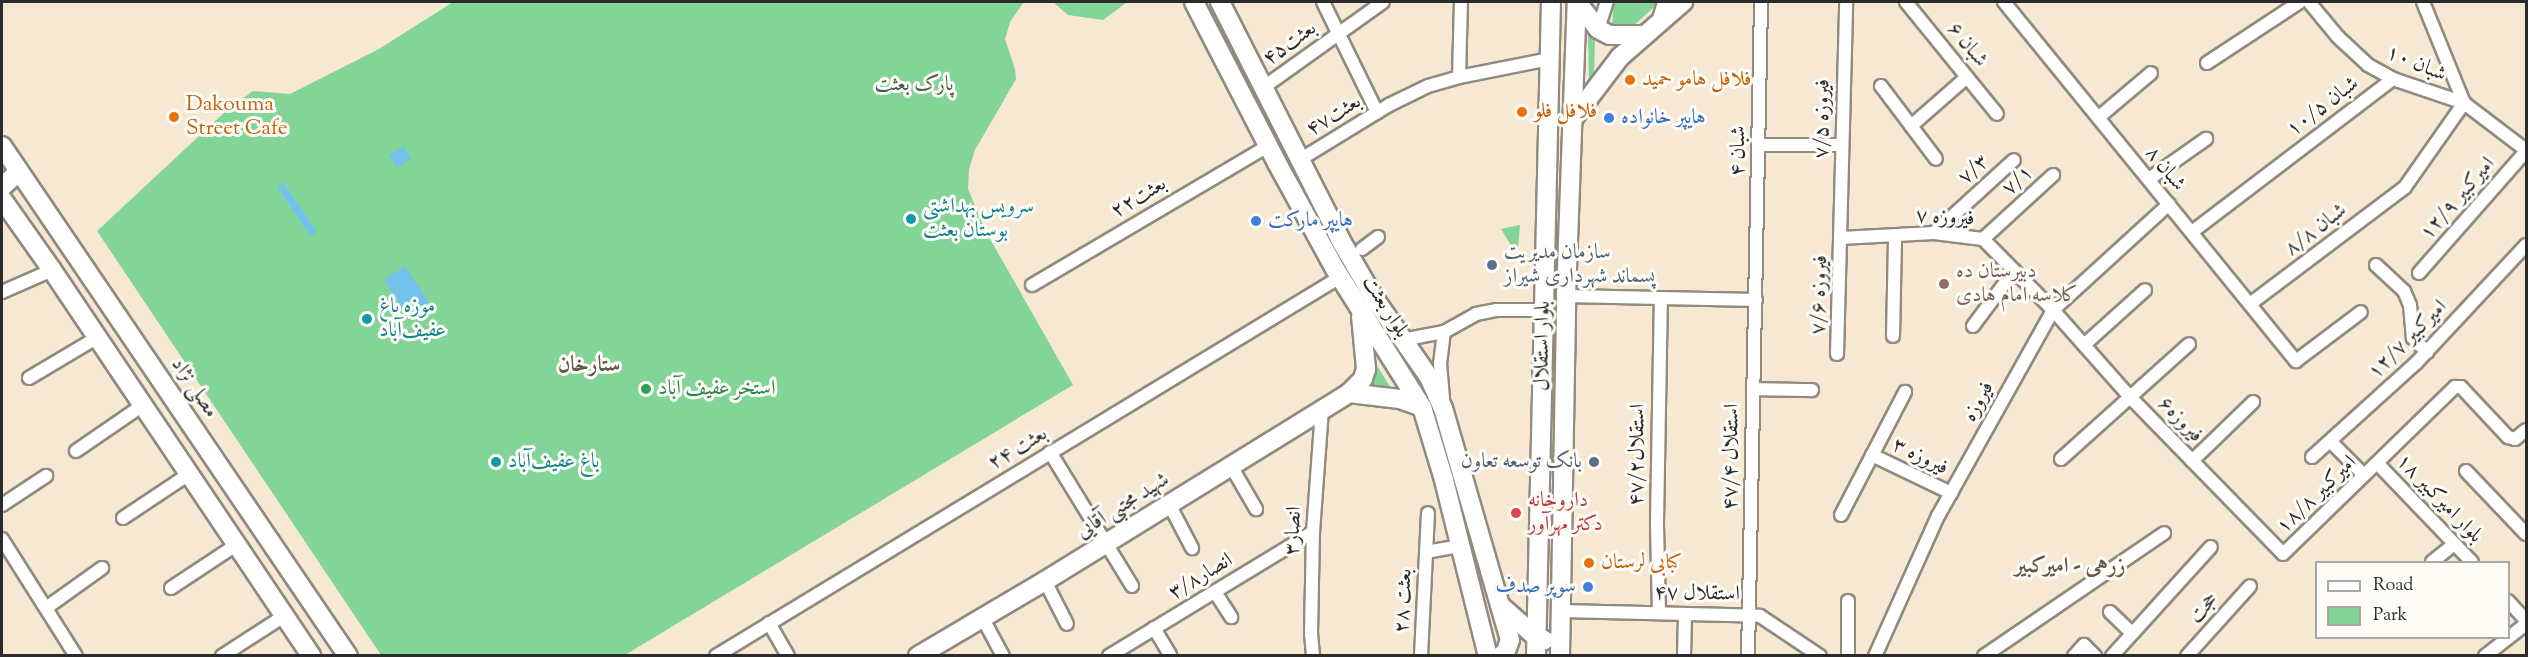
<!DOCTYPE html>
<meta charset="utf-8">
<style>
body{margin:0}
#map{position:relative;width:2528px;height:657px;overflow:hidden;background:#f6e8d3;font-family:"Sorts Mill Goudy",Amiri,serif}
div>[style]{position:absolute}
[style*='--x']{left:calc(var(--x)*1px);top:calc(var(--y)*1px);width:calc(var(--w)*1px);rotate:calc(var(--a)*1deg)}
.green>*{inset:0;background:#82d597}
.water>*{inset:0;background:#72c2ed}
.roads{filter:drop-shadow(2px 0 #908a7f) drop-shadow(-2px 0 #908a7f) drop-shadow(0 2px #908a7f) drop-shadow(0 -2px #908a7f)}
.street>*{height:12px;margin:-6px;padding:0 6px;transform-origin:6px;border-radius:6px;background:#fff}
.secondary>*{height:18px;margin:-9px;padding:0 9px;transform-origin:9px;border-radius:9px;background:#fff}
.dots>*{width:16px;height:16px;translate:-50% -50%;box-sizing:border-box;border:3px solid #fdfcf7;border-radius:50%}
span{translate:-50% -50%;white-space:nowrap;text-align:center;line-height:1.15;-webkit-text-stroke:6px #fdfcf7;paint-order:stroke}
.street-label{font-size:21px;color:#2b2b2b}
.food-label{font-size:21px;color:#c56008}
.left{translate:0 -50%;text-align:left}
.park-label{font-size:21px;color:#455e4b}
.shop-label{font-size:21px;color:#366cbe}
.right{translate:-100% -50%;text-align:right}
.culture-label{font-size:21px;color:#0d838f}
.service-label{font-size:21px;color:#4e5e75}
.education-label{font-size:21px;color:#785e54}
.leisure-label{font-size:21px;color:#27864d}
.health-label{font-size:21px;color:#be3a42}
.neighbourhood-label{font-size:22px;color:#645549;font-weight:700}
.frame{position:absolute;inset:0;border:3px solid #2b2b2b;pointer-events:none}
.legend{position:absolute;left:2315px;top:561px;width:195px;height:78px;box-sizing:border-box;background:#fdfcf7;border:2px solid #a9a8a5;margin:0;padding:8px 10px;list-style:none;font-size:18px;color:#2b2b2b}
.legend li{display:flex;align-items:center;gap:12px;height:30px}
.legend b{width:30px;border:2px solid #a9a8a5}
</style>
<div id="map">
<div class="green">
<i style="clip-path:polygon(453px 2px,1024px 2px,1010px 22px,1005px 39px,1015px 69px,1016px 79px,975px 150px,969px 169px,968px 189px,985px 230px,1073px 385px,625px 655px,381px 655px,97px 231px,227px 110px,253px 91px,290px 94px,379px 49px)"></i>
<i style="clip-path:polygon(1053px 2px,1127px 2px,1103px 20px,1068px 15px)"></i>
<i style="clip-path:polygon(1614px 2px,1656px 2px,1653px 8px,1632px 27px,1618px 28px,1612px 25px)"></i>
<i style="clip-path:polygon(1588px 31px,1595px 38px,1594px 76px,1589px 83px)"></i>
<i style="clip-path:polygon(1520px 225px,1518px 248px,1514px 250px,1501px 229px)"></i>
<i style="clip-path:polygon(1376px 364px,1392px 390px,1365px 388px)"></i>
</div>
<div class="water">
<i style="clip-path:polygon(403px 146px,411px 159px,397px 168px,389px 155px)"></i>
<i style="clip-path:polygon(283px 182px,317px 232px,310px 236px,277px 186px)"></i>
<i style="clip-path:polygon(405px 266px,429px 302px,408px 316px,384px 280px)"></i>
</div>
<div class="roads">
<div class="street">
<i style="--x:1323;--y:2;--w:123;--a:63.9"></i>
<i style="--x:1906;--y:2;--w:144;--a:50.9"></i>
<i style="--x:2004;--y:2;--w:463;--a:50.9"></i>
<i style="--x:2296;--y:361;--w:81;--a:-37"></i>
<i style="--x:2309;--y:2;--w:45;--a:50.4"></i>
<i style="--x:2338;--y:37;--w:41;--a:43"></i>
<i style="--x:2368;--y:65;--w:29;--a:29"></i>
<i style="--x:2393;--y:79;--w:75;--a:18.7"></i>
<i style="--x:2464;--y:103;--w:78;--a:37.2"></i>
<i style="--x:2423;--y:2;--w:109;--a:67.9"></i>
<i style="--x:1658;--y:22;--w:21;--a:-73"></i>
<i style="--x:1598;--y:29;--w:28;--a:-72"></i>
<i style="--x:2207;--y:63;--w:111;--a:-33.3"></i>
<i style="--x:1459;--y:77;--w:75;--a:-88.5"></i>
<i style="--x:1881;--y:86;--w:91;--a:53"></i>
<i style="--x:1264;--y:87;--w:146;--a:-35.5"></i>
<i style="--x:2099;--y:117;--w:68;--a:-40.2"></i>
<i style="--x:1911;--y:126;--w:74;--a:-41.2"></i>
<i style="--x:1759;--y:145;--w:83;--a:0"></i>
<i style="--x:1301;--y:159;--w:103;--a:-31.5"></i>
<i style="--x:1389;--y:105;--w:43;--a:-26"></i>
<i style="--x:1428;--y:86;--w:32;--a:-16"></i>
<i style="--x:1459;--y:77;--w:93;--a:-11.2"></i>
<i style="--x:2149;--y:179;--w:70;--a:-35.1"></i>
<i style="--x:2192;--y:232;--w:253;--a:-37.3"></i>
<i style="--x:1934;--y:233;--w:108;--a:-42.4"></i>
<i style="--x:1841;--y:238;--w:93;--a:-3.1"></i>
<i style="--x:1934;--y:233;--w:49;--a:7"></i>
<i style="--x:1983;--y:239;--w:100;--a:45.4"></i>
<i style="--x:2053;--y:310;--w:116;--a:48.5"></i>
<i style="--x:2130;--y:397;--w:219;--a:45.7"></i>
<i style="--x:2283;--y:554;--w:240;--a:-44.2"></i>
<i style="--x:2455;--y:387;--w:6;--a:0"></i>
<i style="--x:2461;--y:387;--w:69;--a:46.8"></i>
<i style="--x:2508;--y:437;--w:7;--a:16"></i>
<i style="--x:2515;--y:439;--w:14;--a:-39"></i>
<i style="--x:1983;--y:239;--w:95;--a:-42.4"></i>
<i style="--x:1362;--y:249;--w:20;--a:-37"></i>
<i style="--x:2376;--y:265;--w:38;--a:43"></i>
<i style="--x:2404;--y:291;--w:15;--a:67"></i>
<i style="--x:2410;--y:305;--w:33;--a:85"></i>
<i style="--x:2413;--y:338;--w:20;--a:45"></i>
<i style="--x:2419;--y:273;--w:162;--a:-48.7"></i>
<i style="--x:1032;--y:285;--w:274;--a:-30.5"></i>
<i style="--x:2;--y:292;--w:55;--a:-23.7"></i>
<i style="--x:1566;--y:296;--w:190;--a:1.2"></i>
<i style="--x:2250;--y:304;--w:194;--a:-37"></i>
<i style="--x:2405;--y:187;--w:103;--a:-54.9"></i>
<i style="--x:1973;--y:326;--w:69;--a:-53.3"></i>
<i style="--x:1893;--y:336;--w:99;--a:-88.8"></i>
<i style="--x:1402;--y:340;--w:43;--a:-10.8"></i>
<i style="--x:1444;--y:332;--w:37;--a:-29"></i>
<i style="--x:1476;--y:314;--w:20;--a:-11"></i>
<i style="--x:1496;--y:310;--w:46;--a:0"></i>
<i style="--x:2084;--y:345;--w:82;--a:-42"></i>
<i style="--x:1837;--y:354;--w:352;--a:-88.5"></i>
<i style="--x:29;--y:378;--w:80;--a:-30.7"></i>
<i style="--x:1753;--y:389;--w:59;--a:1"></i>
<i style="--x:1443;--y:398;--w:34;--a:-95"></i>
<i style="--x:1440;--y:364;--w:32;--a:-83"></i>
<i style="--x:2330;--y:441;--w:48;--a:45"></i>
<i style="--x:76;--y:451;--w:81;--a:-34.5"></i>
<i style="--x:1050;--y:452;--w:157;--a:58.5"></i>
<i style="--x:1872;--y:455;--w:88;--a:25.7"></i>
<i style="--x:2312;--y:457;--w:142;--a:-42.1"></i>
<i style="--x:2417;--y:362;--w:160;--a:-47"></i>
<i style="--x:2061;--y:459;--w:172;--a:-41.9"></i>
<i style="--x:2192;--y:461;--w:85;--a:-44"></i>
<i style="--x:2377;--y:463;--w:137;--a:46.2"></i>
<i style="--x:1231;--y:466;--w:50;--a:59.8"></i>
<i style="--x:2466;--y:471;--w:87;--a:46.4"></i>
<i style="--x:1169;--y:504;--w:50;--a:62.4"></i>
<i style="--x:2;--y:505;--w:53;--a:-33.4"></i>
<i style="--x:1841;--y:515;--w:139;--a:-62.5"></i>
<i style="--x:123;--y:518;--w:79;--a:-33.7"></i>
<i style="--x:2;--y:539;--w:138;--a:57.7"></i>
<i style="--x:1426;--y:552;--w:35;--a:-10"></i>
<i style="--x:2432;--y:562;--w:28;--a:-39"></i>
<i style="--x:1045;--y:581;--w:48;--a:62.9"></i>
<i style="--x:171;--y:588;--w:78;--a:-33.5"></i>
<i style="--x:1215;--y:592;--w:30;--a:57"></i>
<i style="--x:1848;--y:601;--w:55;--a:90"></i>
<i style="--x:2508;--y:601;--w:26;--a:47"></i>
<i style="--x:46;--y:608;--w:69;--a:-35.5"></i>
<i style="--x:1562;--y:611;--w:198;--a:1.4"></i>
<i style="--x:1760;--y:616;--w:72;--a:33.7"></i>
<i style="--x:2110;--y:612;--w:30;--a:44"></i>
<i style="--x:1659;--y:613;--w:91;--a:-91.3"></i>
<i style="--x:1657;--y:522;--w:224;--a:-89"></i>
<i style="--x:982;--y:617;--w:44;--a:61.7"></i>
<i style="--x:769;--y:623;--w:38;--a:60"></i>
<i style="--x:1154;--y:628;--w:31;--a:59"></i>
<i style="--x:222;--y:656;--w:74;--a:-32.8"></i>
<i style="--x:716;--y:656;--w:730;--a:-31.27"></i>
<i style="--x:1109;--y:656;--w:239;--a:-31.3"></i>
<i style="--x:1313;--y:656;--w:22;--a:-95"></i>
<i style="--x:1311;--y:634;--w:102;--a:-88.9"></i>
<i style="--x:1313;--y:532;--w:123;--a:-85.8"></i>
<i style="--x:1421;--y:656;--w:143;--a:-87.2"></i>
<i style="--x:1684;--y:656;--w:42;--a:-88.6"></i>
<i style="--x:1748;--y:656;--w:654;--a:-88.86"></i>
<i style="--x:1875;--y:656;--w:154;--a:-65.8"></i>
<i style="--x:1938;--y:516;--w:236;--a:-60.8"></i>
<i style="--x:2053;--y:310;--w:157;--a:-42.4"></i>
<i style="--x:1984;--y:656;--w:218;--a:-34.3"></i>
<i style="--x:2074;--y:656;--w:15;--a:-48"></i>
<i style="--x:2084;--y:645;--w:16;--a:45"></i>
<i style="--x:2112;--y:656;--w:147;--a:-47.8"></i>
<i style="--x:2187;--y:656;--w:94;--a:-48"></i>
<i style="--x:2485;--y:656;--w:52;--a:-38"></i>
</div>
<div class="secondary">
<i style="--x:1194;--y:2;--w:181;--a:62.7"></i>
<i style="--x:1277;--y:163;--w:121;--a:61.3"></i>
<i style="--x:1335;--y:269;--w:163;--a:57.8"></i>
<i style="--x:1422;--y:407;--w:76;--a:73.2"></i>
<i style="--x:1444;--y:480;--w:181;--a:76"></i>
<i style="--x:1220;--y:2;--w:266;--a:63.1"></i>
<i style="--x:1340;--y:239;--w:68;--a:60"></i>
<i style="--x:1374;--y:298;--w:96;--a:55.2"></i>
<i style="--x:1429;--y:377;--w:34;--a:66"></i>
<i style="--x:1443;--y:408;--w:241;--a:73.9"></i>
<i style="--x:1510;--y:640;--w:15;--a:110"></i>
<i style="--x:1505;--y:654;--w:5;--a:158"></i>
<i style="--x:1577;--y:2;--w:34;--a:52"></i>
<i style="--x:1598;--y:29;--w:13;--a:27"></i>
<i style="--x:1610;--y:35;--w:34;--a:0"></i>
<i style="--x:1572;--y:120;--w:79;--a:-52.7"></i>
<i style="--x:1620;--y:57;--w:84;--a:-41.1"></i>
<i style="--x:2;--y:146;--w:616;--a:55.85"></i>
<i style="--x:2;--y:187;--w:23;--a:-43"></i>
<i style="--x:2;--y:199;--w:87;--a:54.8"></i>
<i style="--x:52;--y:270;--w:465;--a:56.1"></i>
<i style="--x:1361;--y:316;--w:53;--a:84.6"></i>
<i style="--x:1366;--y:369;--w:10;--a:107"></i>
<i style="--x:1363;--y:379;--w:20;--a:135"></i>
<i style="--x:1349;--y:393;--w:51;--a:6.7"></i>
<i style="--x:1400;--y:399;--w:23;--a:20"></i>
<i style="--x:1502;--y:607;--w:45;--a:41.4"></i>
<i style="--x:1536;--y:637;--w:9;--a:21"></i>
<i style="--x:918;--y:656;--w:147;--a:-30.6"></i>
<i style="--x:1045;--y:581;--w:357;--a:-31.7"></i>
<i style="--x:1536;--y:656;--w:654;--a:-88.69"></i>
<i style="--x:1560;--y:656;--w:360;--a:-89"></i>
<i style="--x:1566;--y:296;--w:294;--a:-87.9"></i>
</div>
</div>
<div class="dots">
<i style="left:1630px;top:80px;background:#e8710a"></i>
<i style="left:1522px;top:112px;background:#e8710a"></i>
<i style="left:174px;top:117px;background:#e8710a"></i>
<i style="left:1609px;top:118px;background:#3f7fe0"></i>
<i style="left:911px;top:219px;background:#0f9aa8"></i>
<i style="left:1256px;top:221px;background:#3f7fe0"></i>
<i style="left:1492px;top:265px;background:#5c6f8a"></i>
<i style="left:1944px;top:284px;background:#8d6e63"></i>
<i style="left:367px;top:319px;background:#0f9aa8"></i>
<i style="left:646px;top:389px;background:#2e9e5b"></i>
<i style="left:496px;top:462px;background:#0f9aa8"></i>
<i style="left:1594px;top:462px;background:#5c6f8a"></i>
<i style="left:1516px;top:513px;background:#e0444e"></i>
<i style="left:1589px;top:563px;background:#e8710a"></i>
<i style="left:1588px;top:587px;background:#3f7fe0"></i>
</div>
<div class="street-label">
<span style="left:1290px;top:44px;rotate:-36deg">بعثت۴۵</span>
<span style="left:1967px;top:45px;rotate:51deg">۶ شبان</span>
<span style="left:2416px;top:64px;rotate:23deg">۱۰ شبان</span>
<span style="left:2323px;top:107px;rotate:-37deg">۱۰/۵ شبان</span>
<span style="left:1334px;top:116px;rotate:-32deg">بعثت۴۷</span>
<span style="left:1823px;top:119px;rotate:-89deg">۷/۵ فیروزه</span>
<span style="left:1739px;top:151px;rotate:-89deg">۴ شبان</span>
<span style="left:2165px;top:169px;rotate:51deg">۸ شبان</span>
<span style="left:1974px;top:170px;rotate:-42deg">۷/۳</span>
<span style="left:2018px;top:181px;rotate:-42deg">۷/۱</span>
<span style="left:1139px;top:198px;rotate:-31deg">بعثت۲۲</span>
<span style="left:2458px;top:199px;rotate:-49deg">۱۲/۹ امیرکبیر</span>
<span style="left:1945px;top:218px;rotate:3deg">۷ فیروزه</span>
<span style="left:2316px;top:230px;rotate:-37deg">۸/۸ شبان</span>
<span style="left:1820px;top:295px;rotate:-88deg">۷/۶ فیروزه</span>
<span style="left:1385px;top:307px;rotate:58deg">بلوار بعثت</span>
<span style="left:2408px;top:340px;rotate:-45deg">۱۲/۷ امیرکبیر</span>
<span style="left:1543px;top:346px;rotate:-89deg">بلوار استقلال</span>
<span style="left:194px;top:388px;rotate:56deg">مصلی نژاد</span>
<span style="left:1979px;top:402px;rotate:-61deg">فیروزه</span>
<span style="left:2180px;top:420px;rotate:46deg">فیروزه۶</span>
<span style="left:1018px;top:449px;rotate:-31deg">بعثت ۲۴</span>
<span style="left:1638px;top:455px;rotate:-89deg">استقلال۴۷/۲</span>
<span style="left:1732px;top:457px;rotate:-89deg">۴۷/۴ استقلال</span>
<span style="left:1920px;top:457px;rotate:26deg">۳ فیروزه</span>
<span style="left:2317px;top:495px;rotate:-44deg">۱۸/۸ امیرکبیر</span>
<span style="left:2439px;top:499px;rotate:46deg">۱۸ بلوار امیرکبیر</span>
<span style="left:1123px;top:506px;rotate:-32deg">شهید مجتبی آقایی</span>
<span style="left:1294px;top:531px;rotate:-87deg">انصار۳</span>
<span style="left:1201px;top:577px;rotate:-31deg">انصار۳/۸</span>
<span style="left:1697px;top:594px;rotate:1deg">۴۷ استقلال</span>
<span style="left:1404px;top:601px;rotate:-87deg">بعثت ۲۸</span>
<span style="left:2204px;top:608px;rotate:-48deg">حجت</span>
</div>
<div class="food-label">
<span class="left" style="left:1642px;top:80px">فلافل هامو حمید</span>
<span class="left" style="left:186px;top:117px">Dakouma<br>Street Cafe</span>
<span class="left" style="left:1534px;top:112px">فلافل فلو</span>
<span class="left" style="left:1601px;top:563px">کبابی لرستان</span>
</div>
<div class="park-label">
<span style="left:914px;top:85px">پارک بعثت</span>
</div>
<div class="shop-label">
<span class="left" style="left:1621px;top:118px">هایپر خانواده</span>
<span class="left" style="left:1268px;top:221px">هایپر مارکت</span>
<span class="right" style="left:1576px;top:587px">سوپر صدف</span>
</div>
<div class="culture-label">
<span class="left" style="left:923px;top:219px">سرویس بهداشتی<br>بوستان بعثت</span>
<span class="left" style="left:379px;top:319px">موزه باغ<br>عفیف‌آباد</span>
<span class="left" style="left:508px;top:462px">باغ عفیف‌آباد</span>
</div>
<div class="service-label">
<span class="left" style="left:1504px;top:265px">سازمان مدیریت<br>پسماند شهرداری شیراز</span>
<span class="right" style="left:1582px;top:462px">بانک توسعه تعاون</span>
</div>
<div class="education-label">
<span class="left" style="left:1956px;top:284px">دبیرستان ده<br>کلاسه امام هادی</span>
</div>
<div class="leisure-label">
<span class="left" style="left:658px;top:389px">استخر عفیف آباد</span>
</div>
<div class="health-label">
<span class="left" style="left:1528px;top:513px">داروخانه<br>دکتر مهرآور</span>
</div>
<div class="neighbourhood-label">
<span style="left:589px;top:367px">ستارخان</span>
<span style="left:2070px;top:568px">زرهی - امیرکبیر</span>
</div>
<div class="frame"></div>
<ul class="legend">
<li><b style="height:8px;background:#fff"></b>Road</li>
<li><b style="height:16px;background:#82d597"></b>Park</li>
</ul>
</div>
